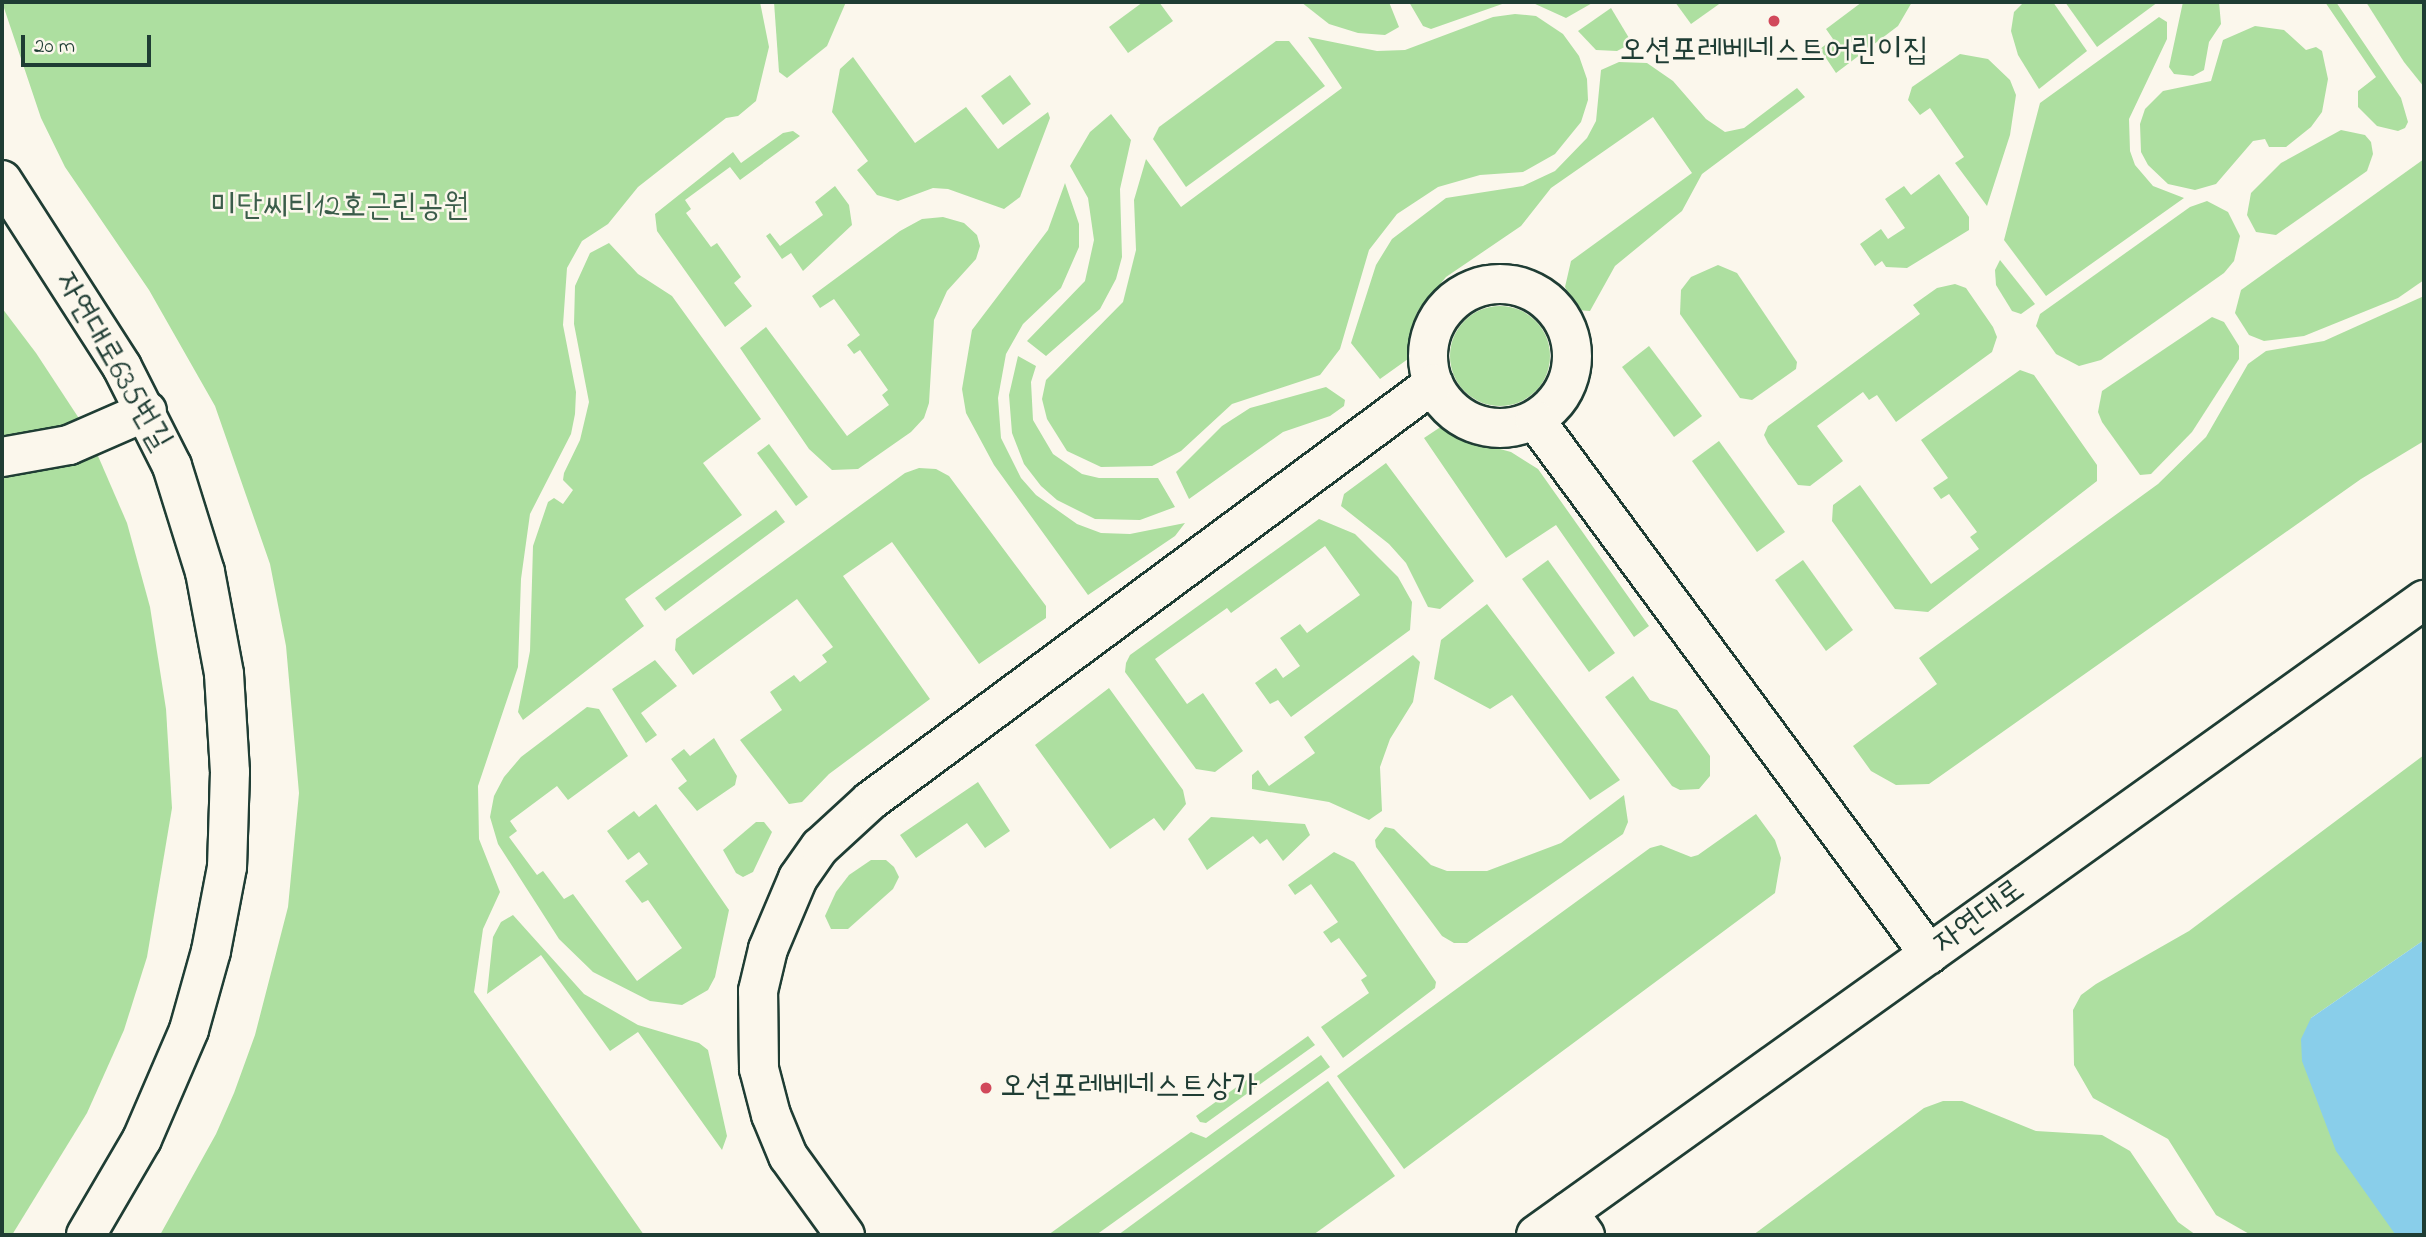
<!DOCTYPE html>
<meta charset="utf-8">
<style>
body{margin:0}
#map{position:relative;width:2426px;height:1237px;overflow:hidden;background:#fbf7ec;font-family:"Indie Flower","Poor Story",sans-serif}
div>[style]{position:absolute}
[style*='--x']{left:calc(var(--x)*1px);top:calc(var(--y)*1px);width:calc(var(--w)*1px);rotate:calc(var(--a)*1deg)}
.green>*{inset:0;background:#addfa0}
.round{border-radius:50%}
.water>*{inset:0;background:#89ceea}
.roads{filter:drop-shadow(2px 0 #1f3d34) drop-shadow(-2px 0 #1f3d34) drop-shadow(0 2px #1f3d34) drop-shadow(0 -2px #1f3d34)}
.minor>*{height:38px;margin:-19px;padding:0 19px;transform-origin:19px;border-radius:19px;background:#fbf7ec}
.minor>.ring{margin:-19px;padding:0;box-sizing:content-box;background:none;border:38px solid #fbf7ec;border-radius:50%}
.major>*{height:38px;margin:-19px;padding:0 19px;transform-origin:19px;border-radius:19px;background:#fbf7ec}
.dots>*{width:19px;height:19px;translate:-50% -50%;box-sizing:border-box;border:4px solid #fbf7ec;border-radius:50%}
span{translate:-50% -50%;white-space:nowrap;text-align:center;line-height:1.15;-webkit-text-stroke:5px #fbf7ec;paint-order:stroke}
.poi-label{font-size:32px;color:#1f3d34}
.left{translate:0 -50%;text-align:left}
.park-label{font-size:32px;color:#3b5d4a}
.street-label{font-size:32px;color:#1f3d34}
.frame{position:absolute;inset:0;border:4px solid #1f3d34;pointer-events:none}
.scale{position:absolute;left:21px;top:35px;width:130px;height:32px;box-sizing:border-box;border:4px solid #1f3d34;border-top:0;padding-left:9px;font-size:21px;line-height:24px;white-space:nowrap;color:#1f3d34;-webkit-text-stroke:5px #fbf7ec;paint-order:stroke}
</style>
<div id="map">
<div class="green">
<i style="clip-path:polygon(2px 2px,760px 2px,769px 47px,756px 101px,738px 116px,726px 118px,638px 187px,608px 224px,582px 241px,567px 268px,563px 325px,576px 392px,575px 414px,571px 434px,530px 514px,521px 579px,518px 667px,478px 786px,479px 839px,500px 892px,483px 929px,474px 992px,644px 1235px,160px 1235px,216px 1134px,234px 1093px,255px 1035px,288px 907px,299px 793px,286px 646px,270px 564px,215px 406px,149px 290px,65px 167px,41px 118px)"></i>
<i style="clip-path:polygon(774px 2px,846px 2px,827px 46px,787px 78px,779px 72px)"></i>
<i style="clip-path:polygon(1143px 2px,1159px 2px,1173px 21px,1128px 53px,1109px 27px)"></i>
<i style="clip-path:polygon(1301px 2px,1389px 2px,1399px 27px,1385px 35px,1358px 33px,1329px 24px)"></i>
<i style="clip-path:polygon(1409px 2px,1594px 2px,1566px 18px,1533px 3px,1505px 3px,1431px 29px,1423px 26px)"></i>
<i style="clip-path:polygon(1675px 2px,1722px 2px,1691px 24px)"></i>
<i style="clip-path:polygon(1862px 2px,1912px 2px,1898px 26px,1836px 73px,1820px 49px,1833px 39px,1826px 29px)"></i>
<i style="clip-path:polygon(2024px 2px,2053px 2px,2087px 51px,2039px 89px,2018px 55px,2011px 31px,2014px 12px)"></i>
<i style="clip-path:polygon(2065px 2px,2158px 2px,2097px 47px)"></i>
<i style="clip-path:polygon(2183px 2px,2219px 2px,2221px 24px,2209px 42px,2204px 70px,2193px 76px,2174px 74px,2169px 67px)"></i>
<i style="clip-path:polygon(2325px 2px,2336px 2px,2401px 98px,2408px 122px,2405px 128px,2398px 131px,2377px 126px,2358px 107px,2358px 91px,2376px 77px)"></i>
<i style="clip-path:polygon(2366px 2px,2424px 2px,2424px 87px,2404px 62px)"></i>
<i style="clip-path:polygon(1611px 8px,1632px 43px,1617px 51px,1596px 50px,1578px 31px)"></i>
<i style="clip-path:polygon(1515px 14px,1536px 16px,1563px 34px,1579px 56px,1587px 79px,1588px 100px,1581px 122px,1555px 154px,1523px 172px,1480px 175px,1438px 187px,1397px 214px,1369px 250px,1340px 349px,1320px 375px,1232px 404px,1181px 451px,1152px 466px,1101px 467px,1067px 451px,1047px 419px,1042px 399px,1046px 380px,1123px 302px,1136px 250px,1134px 200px,1146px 159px,1181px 207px,1342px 88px,1308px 37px,1377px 51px,1405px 50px,1493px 17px)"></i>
<i style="clip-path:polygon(2159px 17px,2167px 22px,2167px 39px,2129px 119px,2130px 151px,2135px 165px,2153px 186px,2184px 198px,2046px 296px,2004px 240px,2040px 103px)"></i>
<i style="clip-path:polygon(2255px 26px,2284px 30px,2306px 50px,2316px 47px,2322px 51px,2328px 79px,2322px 112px,2311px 127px,2286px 147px,2269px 147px,2265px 139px,2253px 141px,2216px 184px,2195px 190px,2168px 184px,2148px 165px,2141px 152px,2140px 124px,2145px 109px,2163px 91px,2211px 81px,2223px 40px)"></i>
<i style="clip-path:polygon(1276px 41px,1289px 41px,1325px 86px,1186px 187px,1153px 139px,1159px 127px)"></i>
<i style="clip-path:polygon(1960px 54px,1988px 59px,2010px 80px,2016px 95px,2010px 135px,1987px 206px,1955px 163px,1964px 157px,1930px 108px,1920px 115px,1908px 100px,1912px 87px)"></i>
<i style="clip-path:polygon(853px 57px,915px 143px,966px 107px,998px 149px,1048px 112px,1050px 118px,1020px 197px,1004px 209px,948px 189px,933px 188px,898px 201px,877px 195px,857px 170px,868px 161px,832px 112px,840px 69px)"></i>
<i style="clip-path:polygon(1647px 63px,1673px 81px,1706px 119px,1725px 132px,1744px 128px,1797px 88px,1805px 97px,1702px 174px,1682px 211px,1615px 266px,1590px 311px,1577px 310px,1565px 287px,1571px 261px,1692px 173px,1653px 117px,1551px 188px,1521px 226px,1446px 277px,1417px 312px,1408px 359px,1380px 379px,1351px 343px,1376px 265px,1392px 239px,1446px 198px,1523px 186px,1555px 171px,1587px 138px,1596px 121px,1601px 70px,1619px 62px)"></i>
<i style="clip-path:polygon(1010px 75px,1031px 104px,1003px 125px,981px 96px)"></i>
<i style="clip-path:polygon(1111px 114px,1131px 140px,1120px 189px,1122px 257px,1116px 279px,1100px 309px,1046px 356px,1027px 341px,1085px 281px,1094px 240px,1088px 198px,1070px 166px,1090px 132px)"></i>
<i style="clip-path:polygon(2341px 130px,2365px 135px,2371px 142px,2373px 154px,2367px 171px,2276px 235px,2256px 232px,2247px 215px,2251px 193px,2281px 163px)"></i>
<i style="clip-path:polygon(793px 131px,800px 136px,740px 180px,730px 167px,685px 200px,691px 209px,686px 213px,711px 247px,717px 243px,741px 277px,734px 283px,752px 306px,725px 327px,657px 231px,655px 214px,733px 152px,741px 163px,783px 133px)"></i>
<i style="clip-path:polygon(2424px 159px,2424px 280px,2398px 298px,2304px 336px,2264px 341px,2249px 335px,2235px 313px,2241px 290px)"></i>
<i style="clip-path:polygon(1939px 174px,1969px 217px,1969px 230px,1907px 268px,1886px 267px,1882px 261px,1875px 266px,1860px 244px,1881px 229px,1888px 239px,1905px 228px,1885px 199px,1904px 186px,1911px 195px)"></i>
<i style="clip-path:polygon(1065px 183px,1079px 224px,1079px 247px,1061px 288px,1023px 324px,1006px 354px,998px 398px,1001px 438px,1021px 478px,1036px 495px,1077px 524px,1101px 533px,1130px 534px,1185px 523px,1175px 536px,1088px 595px,994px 465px,966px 413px,962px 389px,972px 330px,1048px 230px)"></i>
<i style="clip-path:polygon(835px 186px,849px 205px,852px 225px,803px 271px,791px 253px,782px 259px,766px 236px,770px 233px,780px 246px,823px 215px,815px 202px)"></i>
<i style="clip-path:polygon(2207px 201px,2228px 212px,2240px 236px,2234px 261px,2224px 273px,2101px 360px,2079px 366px,2056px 354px,2036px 326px,2040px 314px,2190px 207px)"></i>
<i style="clip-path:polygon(943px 217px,964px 223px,977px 235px,980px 246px,976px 259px,947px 291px,934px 320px,929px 403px,924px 418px,911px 432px,858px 469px,832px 470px,809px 449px,740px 348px,766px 327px,847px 436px,889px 405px,882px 395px,888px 390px,860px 350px,854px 354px,847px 345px,860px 335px,834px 299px,820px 308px,812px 296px,900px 231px,922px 219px)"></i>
<i style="clip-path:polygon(609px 243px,638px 274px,672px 296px,761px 419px,703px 463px,742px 515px,625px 599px,644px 626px,523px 720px,518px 712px,530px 651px,533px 546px,548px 502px,554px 498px,563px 504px,573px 490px,563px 480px,564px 473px,580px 440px,589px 402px,574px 324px,575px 286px,590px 253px)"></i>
<i style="clip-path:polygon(2000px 260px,2035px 304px,2021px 314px,2012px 311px,1996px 285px,1995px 270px)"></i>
<i style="clip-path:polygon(1718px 265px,1737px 273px,1797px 362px,1796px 369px,1752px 400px,1740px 398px,1680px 314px,1681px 290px,1691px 277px)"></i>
<i style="clip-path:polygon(1955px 284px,1966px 288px,1993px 327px,1997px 337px,1992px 352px,1896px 422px,1877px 395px,1869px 400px,1863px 392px,1817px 426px,1843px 461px,1810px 486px,1798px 485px,1768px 443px,1764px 435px,1768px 426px,1920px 314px,1913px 305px,1937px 288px)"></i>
<i style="clip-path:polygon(2424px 296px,2424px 441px,2361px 479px,1929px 784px,1896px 785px,1871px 771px,1853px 746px,1937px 684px,1919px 658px,2158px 484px,2206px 437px,2248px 364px,2266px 351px,2324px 341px)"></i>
<i class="round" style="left:1450px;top:306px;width:100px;height:100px"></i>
<i style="clip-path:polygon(2px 308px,36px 353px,82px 423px,2px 439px)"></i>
<i style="clip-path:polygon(2212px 317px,2224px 322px,2239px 346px,2239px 359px,2192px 432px,2151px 474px,2140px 475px,2102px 422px,2098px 412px,2102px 391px)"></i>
<i style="clip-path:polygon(1649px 346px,1702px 416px,1674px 437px,1622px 367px)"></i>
<i style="clip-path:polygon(1018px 356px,1036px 366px,1031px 382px,1033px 420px,1053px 454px,1082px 474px,1099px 478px,1158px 478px,1175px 507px,1140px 520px,1095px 519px,1057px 500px,1041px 486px,1024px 464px,1012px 433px,1009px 395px)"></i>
<i style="clip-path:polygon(2020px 370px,2034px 375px,2097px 465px,2097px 481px,1928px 612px,1895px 609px,1832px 521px,1833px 505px,1860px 485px,1931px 584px,1979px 549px,1970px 537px,1977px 532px,1949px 494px,1941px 499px,1933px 488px,1948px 478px,1921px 440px)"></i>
<i style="clip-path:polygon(1326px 387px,1345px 400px,1344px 406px,1330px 416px,1283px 432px,1189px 499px,1176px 472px,1222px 426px,1250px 408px)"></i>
<i style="clip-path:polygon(1442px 426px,1463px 439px,1511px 452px,1538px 469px,1649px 626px,1634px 637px,1556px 525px,1506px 558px,1424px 438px)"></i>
<i style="clip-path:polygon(1719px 441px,1785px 532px,1757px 552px,1692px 461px)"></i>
<i style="clip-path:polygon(769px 444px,808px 497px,796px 506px,757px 453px)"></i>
<i style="clip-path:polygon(95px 449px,127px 523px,150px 607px,166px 709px,172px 808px,147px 957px,124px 1030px,87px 1113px,12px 1235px,2px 1235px,2px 469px)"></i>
<i style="clip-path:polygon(1386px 463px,1474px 581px,1440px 609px,1428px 607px,1406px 563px,1389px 544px,1341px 506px,1344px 494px)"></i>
<i style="clip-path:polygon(919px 468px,936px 469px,949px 476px,1046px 606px,1046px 618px,979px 664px,892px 542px,843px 576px,930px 699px,829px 774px,802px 802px,789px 804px,740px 740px,782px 710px,770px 692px,794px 675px,800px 682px,827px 662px,822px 655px,833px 647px,797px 599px,693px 675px,675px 650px,676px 639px,905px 473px)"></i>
<i style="clip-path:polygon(776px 510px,785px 522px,665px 611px,655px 598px)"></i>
<i style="clip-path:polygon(1319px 519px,1355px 534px,1398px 577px,1412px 602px,1410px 630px,1291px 717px,1278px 700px,1270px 704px,1255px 683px,1276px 668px,1283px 678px,1300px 666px,1280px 638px,1300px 624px,1307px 633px,1360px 595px,1325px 546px,1231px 613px,1227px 608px,1155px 659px,1187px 704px,1203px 693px,1243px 751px,1215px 772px,1196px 769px,1125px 672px,1126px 663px,1130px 655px)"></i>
<i style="clip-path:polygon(1548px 560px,1615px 653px,1589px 672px,1522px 579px)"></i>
<i style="clip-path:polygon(1803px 560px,1853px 630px,1826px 651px,1775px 580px)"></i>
<i style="clip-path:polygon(1487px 604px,1620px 780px,1590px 800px,1512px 695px,1490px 709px,1434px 679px,1441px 640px)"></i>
<i style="clip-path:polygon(1413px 655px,1420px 662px,1413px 702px,1390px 739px,1380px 767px,1382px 811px,1369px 820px,1329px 802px,1252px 789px,1252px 775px,1258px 770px,1269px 786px,1315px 753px,1304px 737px)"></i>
<i style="clip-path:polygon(655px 660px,677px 686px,641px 713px,657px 735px,646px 743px,612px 689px)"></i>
<i style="clip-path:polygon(1633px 676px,1650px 700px,1677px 710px,1710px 756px,1710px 776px,1699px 789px,1680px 790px,1672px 786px,1605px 697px)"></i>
<i style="clip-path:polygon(1109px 688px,1183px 790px,1186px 804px,1164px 831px,1154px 818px,1110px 849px,1035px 745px)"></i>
<i style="clip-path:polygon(587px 707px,599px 709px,628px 756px,568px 800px,557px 786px,510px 821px,517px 831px,509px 837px,537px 875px,543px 871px,564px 899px,573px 894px,637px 981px,682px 948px,648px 900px,642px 903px,625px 881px,648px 864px,639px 852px,628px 860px,607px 831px,634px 811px,639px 817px,656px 804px,729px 910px,715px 977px,708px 990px,682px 1005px,650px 1001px,593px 972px,559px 939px,498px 844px,490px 817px,494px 796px,504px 777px,521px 757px)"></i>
<i style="clip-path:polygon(714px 738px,737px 776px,735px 785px,697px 811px,678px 788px,687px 781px,671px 759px,684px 749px,690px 756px)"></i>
<i style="clip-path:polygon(2424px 755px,2424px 940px,2311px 1018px,2395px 1233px,2424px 1235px,2251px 1235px,2216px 1215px,2168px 1139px,2093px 1098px,2074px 1065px,2073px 1010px,2081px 995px,2096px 984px,2189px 931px)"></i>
<i style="clip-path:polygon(978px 782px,1010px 831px,985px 848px,967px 823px,916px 858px,900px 835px)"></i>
<i style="clip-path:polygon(1624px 795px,1628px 822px,1623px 834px,1467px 943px,1454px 943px,1442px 936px,1376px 847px,1375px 840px,1385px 827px,1394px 829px,1431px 865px,1447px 871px,1487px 871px,1561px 843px)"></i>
<i style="clip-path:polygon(1756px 814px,1775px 840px,1781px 858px,1775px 893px,1404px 1169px,1337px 1076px,1650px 848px,1661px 845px,1691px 857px,1698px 855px)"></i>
<i style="clip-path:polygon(1211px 817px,1305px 824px,1310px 835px,1283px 861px,1267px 839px,1260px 844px,1253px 836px,1207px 870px,1188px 839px)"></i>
<i style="clip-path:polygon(756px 822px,764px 822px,772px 832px,753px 872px,743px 877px,736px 873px,723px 850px)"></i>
<i style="clip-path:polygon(1334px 852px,1354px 862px,1436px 982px,1435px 988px,1343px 1058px,1321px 1027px,1369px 993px,1361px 980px,1367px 976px,1339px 938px,1331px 943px,1323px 932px,1338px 922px,1311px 884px,1295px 895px,1288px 885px)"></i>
<i style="clip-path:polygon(871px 860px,886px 860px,894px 867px,899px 877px,893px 889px,848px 929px,831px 929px,825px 916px,836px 892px,849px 875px)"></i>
<i style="clip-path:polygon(513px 915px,584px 994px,638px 1025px,699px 1043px,708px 1050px,727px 1136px,722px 1150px,638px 1032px,610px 1051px,541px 955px,487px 994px,493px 937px,501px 922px)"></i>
<i style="clip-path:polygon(1308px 1036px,1315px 1045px,1206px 1123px,1200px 1122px,1196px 1116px)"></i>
<i style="clip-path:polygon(1321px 1055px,1330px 1067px,1096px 1235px,1048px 1235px,1191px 1132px,1206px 1138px)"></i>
<i style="clip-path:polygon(1328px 1081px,1395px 1176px,1313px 1235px,1118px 1235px)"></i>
<i style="clip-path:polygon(1943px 1101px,1962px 1101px,2036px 1131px,2102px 1135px,2130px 1151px,2178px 1222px,2196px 1235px,1753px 1235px,1924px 1108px)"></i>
</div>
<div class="water">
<i style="clip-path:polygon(2424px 940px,2424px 1233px,2395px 1234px,2336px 1151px,2302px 1061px,2301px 1039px,2311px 1018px)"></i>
</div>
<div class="roads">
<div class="minor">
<i style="--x:2;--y:180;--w:222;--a:57.3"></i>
<i style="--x:122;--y:367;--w:111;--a:63.2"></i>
<i style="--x:172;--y:466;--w:111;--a:72.7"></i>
<i style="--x:205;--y:572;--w:104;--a:79.4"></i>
<i style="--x:224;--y:674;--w:98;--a:86.5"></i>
<i style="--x:230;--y:772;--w:95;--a:91.8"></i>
<i style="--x:227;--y:867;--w:86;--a:100.8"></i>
<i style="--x:211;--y:951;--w:82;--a:105.6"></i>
<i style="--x:189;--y:1030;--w:119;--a:113.3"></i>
<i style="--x:142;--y:1139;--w:111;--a:120.3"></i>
<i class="ring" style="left:1428px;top:284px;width:106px;height:106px"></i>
<i style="--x:1535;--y:420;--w:664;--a:53.58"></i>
<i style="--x:2;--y:457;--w:68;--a:-10.2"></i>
<i style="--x:69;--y:445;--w:85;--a:-23.6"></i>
<i style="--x:1568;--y:1212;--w:29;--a:54"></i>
<i style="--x:845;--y:1235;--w:97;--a:-125.8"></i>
<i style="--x:788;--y:1156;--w:44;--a:-112.5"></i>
<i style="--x:771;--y:1115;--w:48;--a:-104.6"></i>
<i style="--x:759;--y:1069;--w:78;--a:-90.7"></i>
<i style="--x:758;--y:991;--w:43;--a:-76.6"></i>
<i style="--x:768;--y:949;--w:77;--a:-67.1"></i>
<i style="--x:798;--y:878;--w:38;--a:-55"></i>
<i style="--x:820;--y:847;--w:68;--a:-42.6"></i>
<i style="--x:870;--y:801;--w:701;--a:-36.53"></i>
</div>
<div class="major">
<i style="--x:1536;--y:1235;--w:1092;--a:-35.57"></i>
</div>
</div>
<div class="dots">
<i style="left:1774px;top:21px;background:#d1495b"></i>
<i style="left:986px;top:1088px;background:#d1495b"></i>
</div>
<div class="poi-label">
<span style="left:1774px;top:52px">오션포레베네스트어린이집</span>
<span class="left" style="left:1000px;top:1088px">오션포레베네스트상가</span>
</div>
<div class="park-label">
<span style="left:340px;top:208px">미단씨티12호근린공원</span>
</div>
<div class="street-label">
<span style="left:112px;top:362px;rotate:60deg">자연대로635번길</span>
<span style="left:1980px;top:918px;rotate:-36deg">자연대로</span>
</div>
<div class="frame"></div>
<div class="scale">20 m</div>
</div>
